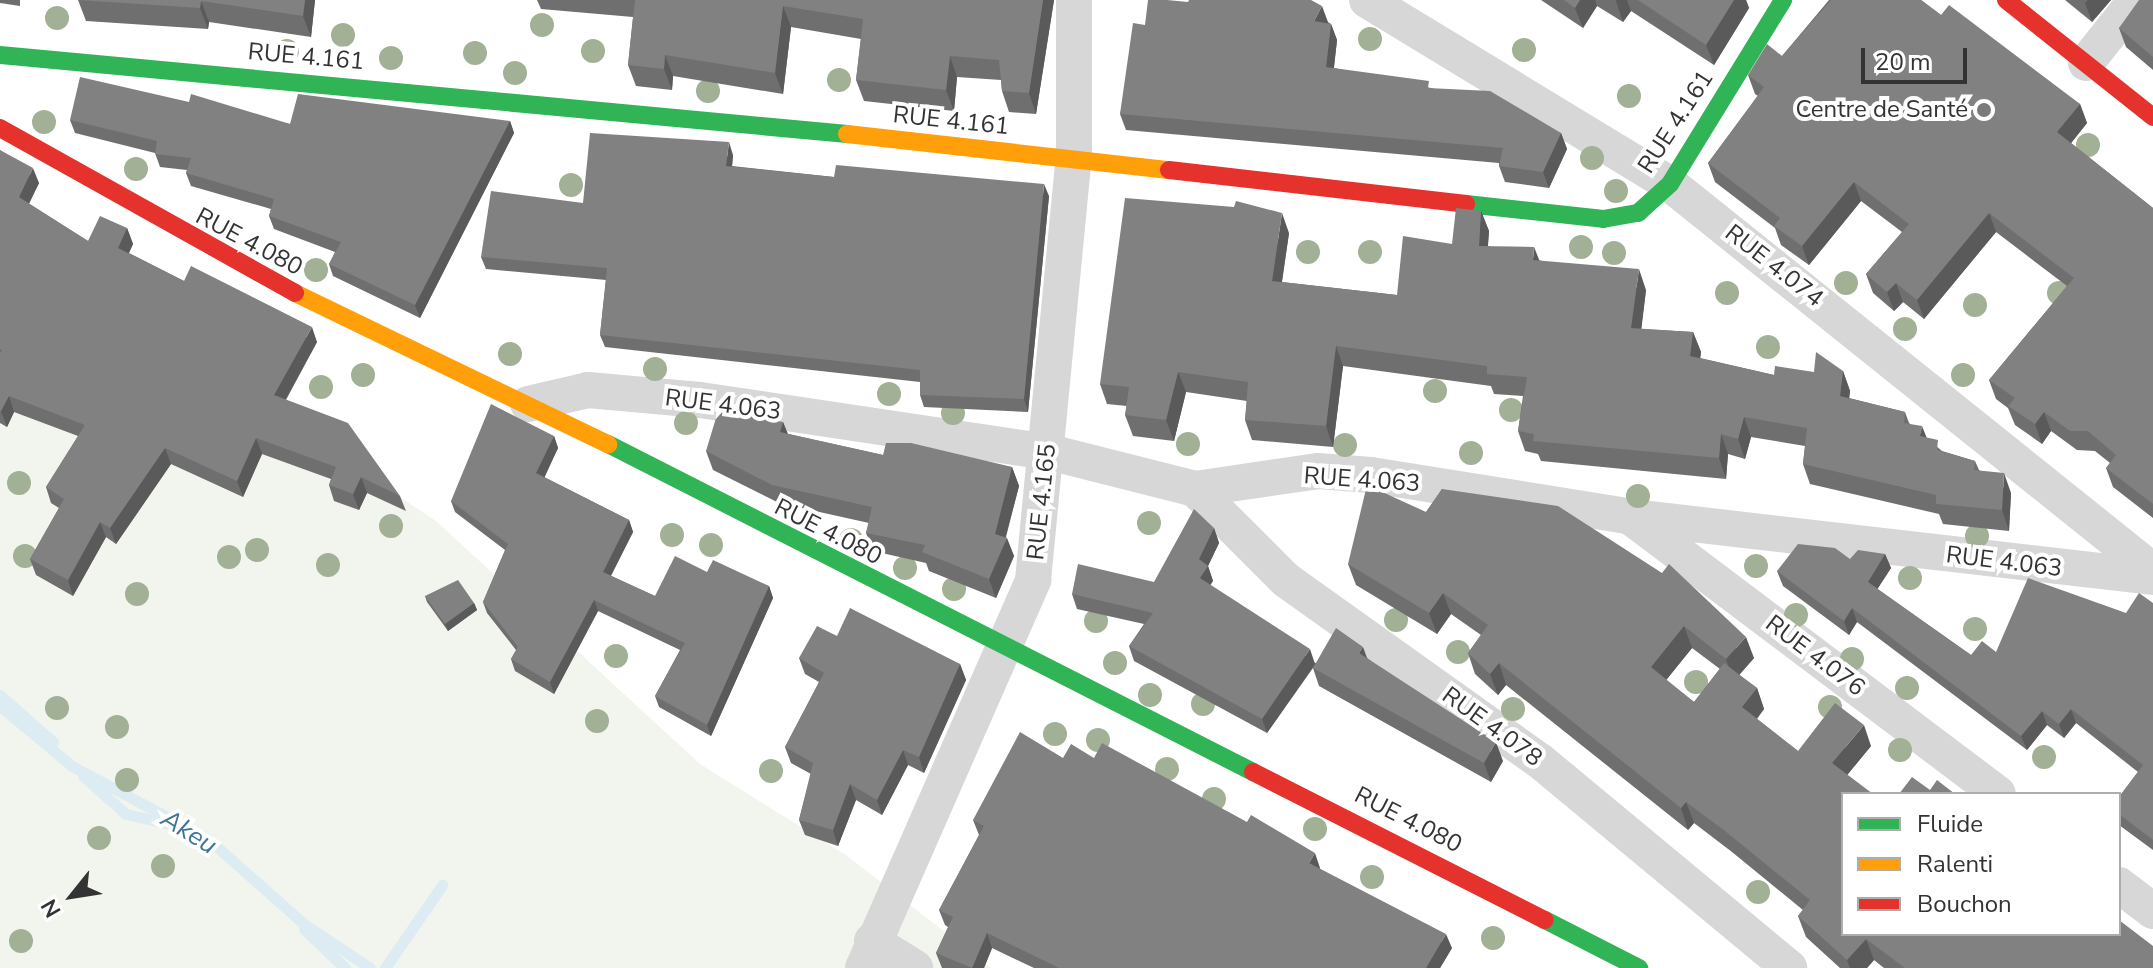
<!DOCTYPE html>
<meta charset="utf-8">
<style>
body{margin:0}
#map{position:relative;width:2153px;height:968px;overflow:hidden;background:#fff;font-family:"Nunito Sans",sans-serif}
div>[style]{position:absolute}
[style*='--x']{left:calc(var(--x)*1px);top:calc(var(--y)*1px);width:calc(var(--w)*1px);rotate:calc(var(--a)*1deg)}
.green>*{inset:0;background:#f1f5ed}
.stream>*{height:11px;margin:-5.5px;padding:0 5.5px;transform-origin:5.5px;border-radius:5.5px;background:#ddebf3}
.street>*{height:36px;margin:-18px;padding:0 18px;transform-origin:18px;border-radius:18px;background:#d7d7d7}
.fast>*{height:18px;margin:-9px;padding:0 9px;transform-origin:9px;border-radius:9px;background:#30b455}
.slow>*{height:18px;margin:-9px;padding:0 9px;transform-origin:9px;border-radius:9px;background:#ff9f0a}
.jam>*{height:18px;margin:-9px;padding:0 9px;transform-origin:9px;border-radius:9px;background:#e5322d}
.trees>*{width:24px;height:24px;margin:-12px;border-radius:50%;background:#a2b095}
.wall>*{inset:0;background:#6f6f6f}
.shaded-wall>*{inset:0;background:#5a5a5a}
.building>*{inset:0;background:#818181}
.dots>*{width:22px;height:22px;translate:-50% -50%;box-sizing:border-box;border:4px solid #fff;border-radius:50%}
span{translate:-50% -50%;white-space:nowrap;text-align:center;line-height:1.15;-webkit-text-stroke:8px #fff;paint-order:stroke}
.street-label{font-size:24px;color:#333}
.poi-label{font-size:24px;color:#333}
.right{translate:-100% -50%;text-align:right}
.water-label{font-size:26px;color:#3f7597;font-style:italic}
.legend{position:absolute;left:1841px;top:792px;width:280px;height:144px;box-sizing:border-box;background:#fff;border:2px solid #adadad;margin:0;padding:10px 14px;list-style:none;font-size:24px;color:#333}
.legend li{display:flex;align-items:center;gap:16px;height:40px}
.legend b{width:40px;border:2px solid #adadad}
.north{position:absolute;left:32px;top:856px;width:80px;height:80px;-webkit-text-stroke:6px #fff;paint-order:stroke;rotate:240deg;font-size:22px;font-weight:700;line-height:32px;text-align:center;color:#333}
.north::after{content:'';display:block;margin:auto;width:28px;height:36px;background:#333;clip-path:polygon(50% 0,100% 100%,50% 72%,0 100%)}
.scale{position:absolute;left:1861px;top:48px;width:106px;height:36px;box-sizing:border-box;border:4px solid #333;border-top:0;padding-left:10px;font-size:24px;line-height:28px;white-space:nowrap;color:#333;-webkit-text-stroke:6px #fff;paint-order:stroke}
</style>
<div id="map">
<div class="green">
<i style="clip-path:polygon(0 320px,236px 388px,436px 521px,700px 764px,846px 855px,991px 968px,0 968px)"></i>
</div>
<div class="stream">
<i style="--x:0;--y:695;--w:71;--a:41.6"></i>
<i style="--x:0;--y:706;--w:94;--a:39.8"></i>
<i style="--x:72;--y:766;--w:154;--a:28.2"></i>
<i style="--x:208;--y:839;--w:128;--a:41.5"></i>
<i style="--x:304;--y:924;--w:79;--a:33.7"></i>
<i style="--x:83;--y:776;--w:57;--a:41.5"></i>
<i style="--x:126;--y:814;--w:45;--a:12.8"></i>
<i style="--x:304;--y:929;--w:57;--a:43.6"></i>
<i style="--x:385;--y:968;--w:101;--a:-55.5"></i>
</div>
<div class="street">
<i style="--x:1367;--y:0;--w:354;--a:31.3"></i>
<i style="--x:1670;--y:184;--w:619;--a:38.7"></i>
<i style="--x:2086;--y:63;--w:80;--a:-51.6"></i>
<i style="--x:528;--y:404;--w:62;--a:-13.1"></i>
<i style="--x:588;--y:390;--w:112;--a:5.1"></i>
<i style="--x:700;--y:400;--w:353;--a:8.5"></i>
<i style="--x:1049;--y:452;--w:151;--a:14.2"></i>
<i style="--x:1195;--y:489;--w:124;--a:-8.3"></i>
<i style="--x:1318;--y:471;--w:53;--a:4.3"></i>
<i style="--x:1371;--y:475;--w:264;--a:9.1"></i>
<i style="--x:1632;--y:517;--w:524;--a:6.57"></i>
<i style="--x:1195;--y:489;--w:129;--a:45"></i>
<i style="--x:1286;--y:580;--w:312;--a:35.5"></i>
<i style="--x:1540;--y:761;--w:324;--a:39.7"></i>
<i style="--x:1632;--y:518;--w:458;--a:37"></i>
<i style="--x:2119;--y:885;--w:43;--a:37.4"></i>
<i style="--x:872;--y:941;--w:51;--a:32.1"></i>
<i style="--x:863;--y:968;--w:424;--a:-66.3"></i>
<i style="--x:1033;--y:580;--w:425;--a:-84.5"></i>
<i style="--x:1074;--y:157;--w:157;--a:-90"></i>
</div>
<div class="fast">
<i style="--x:0;--y:55;--w:851;--a:5.33"></i>
<i style="--x:1466;--y:204;--w:138;--a:6.2"></i>
<i style="--x:1603;--y:219;--w:36;--a:-10"></i>
<i style="--x:1638;--y:213;--w:43;--a:-42.2"></i>
<i style="--x:1670;--y:184;--w:216;--a:-58.4"></i>
<i style="--x:608;--y:444;--w:724;--a:26.95"></i>
<i style="--x:1545;--y:920;--w:106;--a:27.1"></i>
</div>
<div class="slow">
<i style="--x:847;--y:134;--w:324;--a:6.4"></i>
<i style="--x:295;--y:293;--w:348;--a:25.8"></i>
</div>
<div class="jam">
<i style="--x:2006;--y:0;--w:188;--a:38.5"></i>
<i style="--x:0;--y:128;--w:338;--a:29.2"></i>
<i style="--x:1169;--y:170;--w:299;--a:6.5"></i>
<i style="--x:1253;--y:772;--w:327;--a:26.9"></i>
</div>
<div class="trees">
<i style="left:57px;top:18px"></i>
<i style="left:542px;top:25px"></i>
<i style="left:343px;top:35px"></i>
<i style="left:1370px;top:39px"></i>
<i style="left:1524px;top:50px"></i>
<i style="left:287px;top:51px"></i>
<i style="left:593px;top:51px"></i>
<i style="left:475px;top:53px"></i>
<i style="left:391px;top:58px"></i>
<i style="left:515px;top:73px"></i>
<i style="left:839px;top:80px"></i>
<i style="left:708px;top:91px"></i>
<i style="left:1629px;top:96px"></i>
<i style="left:44px;top:122px"></i>
<i style="left:2088px;top:145px"></i>
<i style="left:1592px;top:158px"></i>
<i style="left:136px;top:169px"></i>
<i style="left:571px;top:185px"></i>
<i style="left:1616px;top:191px"></i>
<i style="left:1581px;top:247px"></i>
<i style="left:1308px;top:252px"></i>
<i style="left:1370px;top:252px"></i>
<i style="left:1614px;top:253px"></i>
<i style="left:316px;top:270px"></i>
<i style="left:1846px;top:283px"></i>
<i style="left:1727px;top:293px"></i>
<i style="left:2059px;top:293px"></i>
<i style="left:1975px;top:305px"></i>
<i style="left:1905px;top:329px"></i>
<i style="left:1768px;top:347px"></i>
<i style="left:510px;top:354px"></i>
<i style="left:655px;top:369px"></i>
<i style="left:363px;top:375px"></i>
<i style="left:1963px;top:375px"></i>
<i style="left:321px;top:387px"></i>
<i style="left:1435px;top:391px"></i>
<i style="left:889px;top:394px"></i>
<i style="left:1511px;top:410px"></i>
<i style="left:953px;top:413px"></i>
<i style="left:686px;top:423px"></i>
<i style="left:1188px;top:444px"></i>
<i style="left:1345px;top:445px"></i>
<i style="left:1471px;top:453px"></i>
<i style="left:19px;top:483px"></i>
<i style="left:1638px;top:496px"></i>
<i style="left:1149px;top:523px"></i>
<i style="left:391px;top:526px"></i>
<i style="left:672px;top:535px"></i>
<i style="left:1977px;top:536px"></i>
<i style="left:851px;top:540px"></i>
<i style="left:711px;top:545px"></i>
<i style="left:257px;top:550px"></i>
<i style="left:25px;top:556px"></i>
<i style="left:229px;top:557px"></i>
<i style="left:328px;top:565px"></i>
<i style="left:1756px;top:566px"></i>
<i style="left:905px;top:568px"></i>
<i style="left:1910px;top:578px"></i>
<i style="left:954px;top:589px"></i>
<i style="left:137px;top:594px"></i>
<i style="left:1796px;top:615px"></i>
<i style="left:1396px;top:620px"></i>
<i style="left:1096px;top:621px"></i>
<i style="left:1975px;top:629px"></i>
<i style="left:1458px;top:652px"></i>
<i style="left:616px;top:656px"></i>
<i style="left:1852px;top:659px"></i>
<i style="left:1115px;top:663px"></i>
<i style="left:1696px;top:682px"></i>
<i style="left:1907px;top:688px"></i>
<i style="left:1150px;top:695px"></i>
<i style="left:1203px;top:704px"></i>
<i style="left:1830px;top:707px"></i>
<i style="left:57px;top:708px"></i>
<i style="left:1513px;top:709px"></i>
<i style="left:597px;top:721px"></i>
<i style="left:117px;top:727px"></i>
<i style="left:1055px;top:734px"></i>
<i style="left:1098px;top:740px"></i>
<i style="left:1900px;top:750px"></i>
<i style="left:2044px;top:757px"></i>
<i style="left:1167px;top:769px"></i>
<i style="left:771px;top:771px"></i>
<i style="left:127px;top:780px"></i>
<i style="left:1214px;top:799px"></i>
<i style="left:1315px;top:829px"></i>
<i style="left:99px;top:838px"></i>
<i style="left:163px;top:866px"></i>
<i style="left:1372px;top:877px"></i>
<i style="left:1758px;top:892px"></i>
<i style="left:1493px;top:938px"></i>
<i style="left:21px;top:941px"></i>
</div>
<div class="wall">
<i style="clip-path:polygon(0 0,20px 0,20px 6px,0 3px)"></i>
<i style="clip-path:polygon(78px 0,315px 0,311px 37px,209px 22px,208px 29px,86px 21px)"></i>
<i style="clip-path:polygon(537px 0,1054px 0,1036px 114px,1009px 112px,1002px 91px,1001px 80px,957px 77px,954px 111px,864px 101px,856px 80px,861px 39px,791px 27px,783px 94px,673px 76px,672px 90px,636px 86px,628px 65px,633px 17px,541px 9px)"></i>
<i style="clip-path:polygon(1541px 0,1746px 0,1749px 8px,1714px 65px,1631px 11px,1623px 22px,1597px 6px,1583px 28px)"></i>
<i style="clip-path:polygon(1829px 0,1921px 0,1941px 15px,2080px 104px,2087px 123px,2071px 143px,2153px 208px,2153px 518px,2113px 487px,2106px 468px,2110px 463px,2095px 451px,2077px 450px,2051px 431px,2042px 444px,2015px 425px,2008px 408px,1996px 399px,1989px 380px,2067px 286px,1996px 232px,1924px 319px,1903px 302px,1894px 311px,1873px 293px,1866px 274px,1902px 232px,1861px 201px,1809px 265px,1781px 245px,1775px 228px,1715px 182px,1708px 163px,1758px 96px,1755px 94px,1748px 75px,1782px 56px)"></i>
<i style="clip-path:polygon(2065px 0,2111px 0,2092px 22px)"></i>
<i style="clip-path:polygon(2153px 0,2153px 70px,2126px 47px,2119px 28px)"></i>
<i style="clip-path:polygon(1328px 22px,1331px 24px,1337px 40px,1334px 68px,1431px 88px,1561px 133px,1567px 149px,1549px 188px,1505px 182px,1499px 166px,1499px 163px,1126px 130px,1120px 114px,1145px 25px)"></i>
<i style="clip-path:polygon(189px 102px,290px 124px,510px 121px,514px 133px,420px 318px,333px 276px,329px 264px,335px 252px,274px 229px,269px 216px,271px 209px,191px 186px,186px 173px,187px 170px,160px 167px,155px 153px,75px 133px,70px 120px)"></i>
<i style="clip-path:polygon(0 150px,39px 183px,29px 204px,88px 241px,127px 228px,133px 244px,129px 253px,184px 281px,317px 342px,286px 400px,400px 496px,406px 511px,367px 493px,359px 510px,334px 501px,329px 485px,331px 479px,262px 454px,243px 497px,171px 464px,116px 544px,106px 537px,73px 596px,36px 575px,30px 559px,59px 508px,51px 503px,46px 487px,78px 436px,14px 412px,7px 427px,0 423px)"></i>
<i style="clip-path:polygon(733px 155px,732px 166px,834px 177px,1049px 196px,1028px 412px,924px 407px,920px 395px,920px 382px,605px 347px,600px 335px,606px 280px,486px 269px,481px 257px,583px 203px)"></i>
<i style="clip-path:polygon(1481px 211px,1489px 231px,1488px 246px,1646px 290px,1641px 329px,1693px 332px,1701px 352px,1700px 358px,1774px 375px,1843px 371px,1850px 391px,1849px 398px,1905px 412px,1909px 423px,1942px 451px,1975px 461px,1979px 470px,2011px 493px,2009px 531px,1943px 524px,1939px 514px,1810px 484px,1803px 464px,1805px 446px,1751px 437px,1745px 459px,1728px 454px,1726px 479px,1541px 461px,1538px 454px,1525px 451px,1518px 431px,1523px 396px,1494px 394px,1491px 386px,1343px 366px,1333px 447px,1252px 440px,1245px 420px,1247px 401px,1186px 392px,1174px 441px,1133px 436px,1125px 415px,1127px 406px,1107px 404px,1100px 384px,1289px 233px,1282px 282px,1397px 295px,1452px 244px)"></i>
<i style="clip-path:polygon(783px 422px,788px 434px,883px 455px,1012px 467px,1019px 486px,1006px 537px,1014px 556px,996px 598px,929px 571px,926px 563px,873px 551px,866px 533px,869px 523px,779px 503px,713px 470px,706px 451px)"></i>
<i style="clip-path:polygon(554px 436px,558px 448px,544px 477px,629px 520px,633px 532px,611px 576px,655px 596px,707px 572px,769px 586px,773px 598px,711px 736px,659px 707px,655px 696px,680px 650px,598px 611px,554px 694px,515px 671px,511px 659px,516px 650px,487px 613px,483px 602px,505px 550px,455px 512px,451px 501px)"></i>
<i style="clip-path:polygon(evenodd,1442px 489px,1754px 658px,1739px 675px,1757px 688px,1764px 709px,1757px 719px,1798px 751px,1871px 746px,1847px 775px,1843px 794px,2153px 968px,1884px 968px,1874px 960px,1867px 968px,1840px 968px,1806px 937px,1798px 916px,1803px 910px,1732px 852px,1694px 823px,1688px 830px,1506px 685px,1498px 695px,1475px 674px,1468px 653px,1481px 635px,1451px 614px,1437px 634px,1356px 585px,1348px 564px,1426px 512px,1442px 489px,1692px 648px,1720px 669px,1694px 702px,1666px 680px,1692px 648px)"></i>
<i style="clip-path:polygon(1214px 528px,1219px 543px,1208px 566px,1213px 581px,1210px 585px,1315px 663px,1367px 658px,1503px 761px,1491px 782px,1319px 686px,1313px 668px,1267px 733px,1134px 661px,1129px 646px,1144px 624px,1077px 609px,1072px 594px,1154px 582px)"></i>
<i style="clip-path:polygon(1885px 554px,1891px 568px,1877px 589px,1971px 655px,1996px 652px,2126px 613px,2153px 603px,2153px 850px,2119px 825px,2119px 797px,2138px 772px,2076px 723px,2064px 738px,2047px 725px,2027px 750px,1857px 622px,1849px 635px,1783px 586px,1777px 571px)"></i>
<i style="clip-path:polygon(425px 596px,474px 603px,477px 610px,448px 631px,427px 602px)"></i>
<i style="clip-path:polygon(837px 636px,960px 664px,966px 680px,924px 773px,908px 765px,882px 815px,856px 800px,838px 846px,805px 835px,799px 820px,811px 774px,791px 763px,785px 747px,819px 682px,805px 674px,799px 658px)"></i>
<i style="clip-path:polygon(1063px 758px,1094px 758px,1320px 868px,1320px 869px,1452px 948px,1440px 968px,1034px 968px,992px 948px,984px 968px,942px 968px,936px 953px,948px 927px,945px 925px,939px 910px,979px 835px,973px 820px)"></i>
</div>
<div class="shaded-wall">
<i style="clip-path:polygon(305px 0,315px 0,311px 37px,303px 16px)"></i>
<i style="clip-path:polygon(1043px 0,1054px 0,1036px 114px,1029px 93px)"></i>
<i style="clip-path:polygon(1580px 0,1595px 0,1597px 6px,1583px 28px,1575px 8px)"></i>
<i style="clip-path:polygon(1616px 0,1627px 0,1631px 11px,1623px 22px,1616px 1px)"></i>
<i style="clip-path:polygon(1734px 0,1746px 0,1749px 8px,1714px 65px,1706px 45px)"></i>
<i style="clip-path:polygon(2088px 0,2111px 0,2092px 22px,2085px 3px)"></i>
<i style="clip-path:polygon(201px 1px,209px 22px,208px 29px,200px 8px)"></i>
<i style="clip-path:polygon(783px 6px,791px 27px,783px 94px,775px 73px)"></i>
<i style="clip-path:polygon(1322px 6px,1328px 22px,1320px 37px,1314px 21px)"></i>
<i style="clip-path:polygon(1331px 24px,1337px 40px,1332px 83px,1326px 67px)"></i>
<i style="clip-path:polygon(665px 55px,673px 76px,672px 90px,664px 69px)"></i>
<i style="clip-path:polygon(950px 56px,957px 77px,954px 111px,946px 90px)"></i>
<i style="clip-path:polygon(2080px 104px,2087px 123px,2064px 152px,2057px 132px)"></i>
<i style="clip-path:polygon(510px 121px,514px 133px,420px 318px,415px 305px)"></i>
<i style="clip-path:polygon(1561px 133px,1567px 149px,1549px 188px,1543px 172px)"></i>
<i style="clip-path:polygon(729px 142px,733px 155px,731px 178px,726px 166px)"></i>
<i style="clip-path:polygon(33px 168px,39px 183px,24px 213px,19px 197px)"></i>
<i style="clip-path:polygon(1854px 182px,1861px 201px,1809px 265px,1802px 246px)"></i>
<i style="clip-path:polygon(1044px 184px,1049px 196px,1028px 412px,1024px 399px)"></i>
<i style="clip-path:polygon(1481px 211px,1489px 231px,1486px 267px,1479px 246px)"></i>
<i style="clip-path:polygon(1282px 213px,1289px 233px,1279px 301px,1272px 281px)"></i>
<i style="clip-path:polygon(1989px 213px,1996px 232px,1924px 319px,1917px 300px)"></i>
<i style="clip-path:polygon(127px 228px,133px 244px,124px 263px,118px 248px)"></i>
<i style="clip-path:polygon(1534px 247px,1542px 267px,1533px 260px)"></i>
<i style="clip-path:polygon(1639px 269px,1646px 290px,1639px 349px,1631px 328px)"></i>
<i style="clip-path:polygon(1896px 283px,1903px 302px,1894px 311px,1887px 292px)"></i>
<i style="clip-path:polygon(312px 327px,317px 342px,279px 411px,274px 395px)"></i>
<i style="clip-path:polygon(1693px 332px,1701px 352px,1698px 377px,1690px 356px)"></i>
<i style="clip-path:polygon(1336px 346px,1343px 366px,1333px 447px,1326px 426px)"></i>
<i style="clip-path:polygon(1843px 371px,1850px 391px,1847px 416px,1840px 396px)"></i>
<i style="clip-path:polygon(1178px 372px,1186px 392px,1174px 441px,1166px 420px)"></i>
<i style="clip-path:polygon(9px 396px,14px 412px,7px 427px,1px 411px)"></i>
<i style="clip-path:polygon(2044px 412px,2051px 431px,2042px 444px,2035px 424px)"></i>
<i style="clip-path:polygon(1744px 417px,1751px 437px,1745px 459px,1738px 439px)"></i>
<i style="clip-path:polygon(783px 422px,790px 440px,780px 432px)"></i>
<i style="clip-path:polygon(1922px 426px,1930px 446px,1920px 436px)"></i>
<i style="clip-path:polygon(1721px 434px,1728px 454px,1726px 479px,1719px 458px)"></i>
<i style="clip-path:polygon(554px 436px,558px 448px,541px 485px,536px 473px)"></i>
<i style="clip-path:polygon(256px 438px,262px 454px,243px 497px,237px 481px)"></i>
<i style="clip-path:polygon(165px 448px,171px 464px,116px 544px,110px 528px)"></i>
<i style="clip-path:polygon(1012px 467px,1019px 486px,1003px 546px,1007px 538px,1014px 556px,996px 598px,989px 579px,995px 534px)"></i>
<i style="clip-path:polygon(2004px 473px,2011px 493px,2009px 531px,2002px 510px)"></i>
<i style="clip-path:polygon(361px 477px,367px 493px,359px 510px,353px 494px)"></i>
<i style="clip-path:polygon(629px 520px,633px 532px,607px 583px,603px 572px)"></i>
<i style="clip-path:polygon(100px 522px,106px 537px,73px 596px,68px 580px)"></i>
<i style="clip-path:polygon(1214px 528px,1219px 543px,1208px 566px,1213px 581px,1205px 593px,1200px 578px,1199px 559px)"></i>
<i style="clip-path:polygon(1885px 554px,1891px 568px,1873px 596px,1868px 582px)"></i>
<i style="clip-path:polygon(769px 586px,773px 598px,711px 736px,707px 725px)"></i>
<i style="clip-path:polygon(1443px 593px,1451px 614px,1437px 634px,1429px 613px)"></i>
<i style="clip-path:polygon(594px 600px,598px 611px,554px 694px,550px 682px)"></i>
<i style="clip-path:polygon(474px 603px,477px 610px,448px 631px,445px 624px)"></i>
<i style="clip-path:polygon(1852px 608px,1857px 622px,1849px 635px,1844px 621px)"></i>
<i style="clip-path:polygon(1684px 626px,1692px 648px,1659px 689px,1651px 667px)"></i>
<i style="clip-path:polygon(1746px 637px,1754px 658px,1734px 681px,1726px 659px)"></i>
<i style="clip-path:polygon(1363px 647px,1370px 666px,1359px 653px)"></i>
<i style="clip-path:polygon(1310px 649px,1315px 664px,1267px 733px,1262px 719px)"></i>
<i style="clip-path:polygon(1499px 663px,1506px 685px,1498px 695px,1490px 674px)"></i>
<i style="clip-path:polygon(960px 664px,966px 680px,924px 773px,919px 757px)"></i>
<i style="clip-path:polygon(1757px 688px,1764px 709px,1749px 728px,1742px 707px)"></i>
<i style="clip-path:polygon(2071px 709px,2076px 723px,2064px 738px,2059px 724px)"></i>
<i style="clip-path:polygon(2042px 711px,2047px 725px,2027px 750px,2021px 736px)"></i>
<i style="clip-path:polygon(1864px 725px,1871px 746px,1839px 785px,1832px 763px)"></i>
<i style="clip-path:polygon(1496px 742px,1503px 761px,1491px 782px,1484px 763px)"></i>
<i style="clip-path:polygon(903px 750px,908px 765px,882px 815px,877px 800px)"></i>
<i style="clip-path:polygon(850px 784px,856px 800px,838px 846px,833px 830px)"></i>
<i style="clip-path:polygon(1686px 802px,1694px 823px,1688px 830px,1681px 808px)"></i>
<i style="clip-path:polygon(1315px 853px,1320px 868px,1314px 878px,1309px 863px)"></i>
<i style="clip-path:polygon(987px 933px,992px 948px,984px 968px,972px 968px)"></i>
<i style="clip-path:polygon(1446px 934px,1452px 948px,1440px 968px,1426px 968px)"></i>
<i style="clip-path:polygon(1866px 939px,1874px 960px,1867px 968px,1850px 968px,1847px 960px)"></i>
</div>
<div class="building">
<i style="clip-path:polygon(78px 0,305px 0,303px 16px,201px 1px,200px 8px)"></i>
<i style="clip-path:polygon(635px 0,1043px 0,1029px 93px,1002px 91px,999px 60px,950px 56px,946px 90px,856px 80px,863px 19px,783px 6px,775px 73px,665px 55px,664px 69px,628px 65px)"></i>
<i style="clip-path:polygon(1148px 0,1167px 0,1188px 2px,1189px 0,1311px 0,1322px 6px,1314px 21px,1331px 24px,1326px 67px,1429px 81px,1428px 88px,1490px 91px,1561px 133px,1543px 172px,1499px 166px,1503px 148px,1120px 114px,1133px 23px,1145px 25px)"></i>
<i style="clip-path:polygon(1564px 0,1580px 0,1575px 8px)"></i>
<i style="clip-path:polygon(1638px 0,1734px 0,1706px 45px)"></i>
<i style="clip-path:polygon(1831px 0,1921px 0,1941px 15px,1949px 5px,2080px 104px,2057px 132px,2153px 208px,2153px 504px,2106px 468px,2116px 455px,2088px 431px,2070px 431px,2044px 412px,2035px 424px,2008px 406px,2015px 398px,1989px 380px,2074px 278px,1989px 213px,1917px 300px,1896px 283px,1887px 292px,1866px 274px,1909px 224px,1854px 182px,1802px 246px,1774px 226px,1780px 218px,1708px 163px,1764px 87px,1748px 75px,1767px 44px,1782px 56px)"></i>
<i style="clip-path:polygon(2139px 0,2153px 0,2153px 57px,2119px 28px)"></i>
<i style="clip-path:polygon(80px 77px,189px 102px,191px 94px,290px 124px,298px 94px,510px 121px,415px 305px,329px 264px,341px 242px,269px 216px,274px 199px,186px 173px,191px 158px,155px 154px,157px 141px,70px 120px)"></i>
<i style="clip-path:polygon(590px 133px,729px 142px,726px 166px,834px 177px,836px 165px,1044px 184px,1024px 399px,920px 395px,920px 370px,600px 335px,607px 268px,481px 257px,491px 191px,583px 203px)"></i>
<i style="clip-path:polygon(0 150px,33px 168px,19px 197px,88px 241px,100px 216px,127px 228px,118px 248px,184px 281px,191px 266px,312px 327px,274px 395px,348px 423px,400px 496px,361px 477px,353px 494px,329px 485px,336px 467px,256px 438px,237px 481px,165px 448px,110px 528px,100px 522px,68px 580px,30px 559px,64px 499px,46px 487px,85px 425px,9px 396px,1px 411px,0 411px,0 353px,2px 350px,0 349px)"></i>
<i style="clip-path:polygon(1125px 198px,1234px 207px,1236px 201px,1282px 213px,1272px 281px,1397px 295px,1403px 236px,1452px 244px,1456px 208px,1481px 211px,1479px 246px,1534px 247px,1533px 260px,1639px 269px,1631px 328px,1693px 332px,1690px 356px,1774px 375px,1775px 366px,1814px 372px,1816px 352px,1843px 371px,1840px 396px,1905px 412px,1904px 423px,1922px 426px,1920px 436px,1938px 440px,1937px 450px,1975px 461px,1974px 470px,2004px 473px,2002px 510px,1936px 504px,1936px 495px,1803px 464px,1807px 428px,1744px 417px,1738px 439px,1721px 434px,1719px 458px,1533px 441px,1534px 434px,1518px 431px,1527px 377px,1487px 374px,1487px 366px,1336px 346px,1326px 426px,1245px 420px,1248px 382px,1178px 372px,1166px 420px,1125px 415px,1129px 387px,1100px 384px)"></i>
<i style="clip-path:polygon(491px 404px,554px 436px,536px 473px,629px 520px,603px 572px,655px 596px,675px 556px,707px 572px,713px 560px,769px 586px,707px 725px,655px 696px,685px 643px,594px 600px,550px 682px,511px 659px,518px 647px,483px 602px,508px 544px,451px 501px)"></i>
<i style="clip-path:polygon(719px 408px,783px 422px,780px 432px,883px 455px,886px 443px,911px 443px,1012px 467px,995px 534px,1007px 538px,989px 579px,922px 552px,925px 545px,866px 533px,872px 507px,772px 485px,706px 451px)"></i>
<i style="clip-path:polygon(1367px 485px,1426px 512px,1442px 489px,1558px 506px,1662px 573px,1669px 564px,1746px 637px,1726px 659px,1684px 626px,1651px 667px,1694px 702px,1724px 663px,1757px 688px,1742px 707px,1798px 751px,1835px 703px,1864px 725px,1832px 763px,1873px 794px,1843px 794px,1843px 934px,2119px 934px,2119px 920px,2153px 946px,2153px 968px,1905px 968px,1866px 939px,1847px 960px,1798px 916px,1810px 900px,1725px 831px,1686px 802px,1681px 808px,1499px 663px,1490px 674px,1468px 653px,1488px 625px,1443px 593px,1429px 613px,1348px 564px)"></i>
<i style="clip-path:polygon(1194px 509px,1214px 528px,1199px 559px,1208px 566px,1200px 578px,1310px 649px,1262px 719px,1129px 646px,1153px 613px,1072px 594px,1078px 564px,1154px 582px)"></i>
<i style="clip-path:polygon(1798px 544px,1835px 548px,1850px 559px,1858px 550px,1885px 554px,1868px 582px,1971px 655px,1982px 641px,1996px 652px,2028px 578px,2126px 613px,2139px 593px,2153px 603px,2153px 840px,2119px 814px,2119px 797px,2143px 765px,2071px 709px,2059px 724px,2042px 711px,2021px 736px,1852px 608px,1844px 621px,1777px 571px)"></i>
<i style="clip-path:polygon(458px 580px,474px 603px,445px 624px,425px 596px)"></i>
<i style="clip-path:polygon(850px 608px,960px 664px,919px 757px,903px 750px,877px 800px,850px 784px,833px 830px,799px 820px,813px 763px,785px 747px,824px 673px,799px 658px,817px 626px,837px 636px)"></i>
<i style="clip-path:polygon(1336px 628px,1363px 647px,1359px 653px,1496px 742px,1484px 763px,1313px 668px)"></i>
<i style="clip-path:polygon(1020px 732px,1063px 758px,1071px 744px,1094px 758px,1102px 743px,1247px 822px,1251px 815px,1315px 853px,1309px 863px,1446px 934px,1426px 968px,1059px 968px,987px 933px,972px 968px,936px 953px,953px 917px,939px 910px,984px 826px,973px 820px)"></i>
<i style="clip-path:polygon(1912px 777px,1930px 790px,1937px 780px,1955px 794px,1899px 794px)"></i>
</div>
<div class="dots">
<i style="left:1984px;top:110px;background:#7a7a7a"></i>
</div>
<div class="street-label">
<span style="left:306px;top:57px;rotate:5deg">RUE 4.161</span>
<span style="left:951px;top:121px;rotate:6deg">RUE 4.161</span>
<span style="left:1676px;top:122px;rotate:-57deg">RUE 4.161</span>
<span style="left:249px;top:242px;rotate:28deg">RUE 4.080</span>
<span style="left:1774px;top:266px;rotate:38deg">RUE 4.074</span>
<span style="left:723px;top:405px;rotate:7deg">RUE 4.063</span>
<span style="left:1362px;top:480px;rotate:4deg">RUE 4.063</span>
<span style="left:1042px;top:502px;rotate:-84deg">RUE 4.165</span>
<span style="left:828px;top:532px;rotate:27deg">RUE 4.080</span>
<span style="left:2004px;top:562px;rotate:7deg">RUE 4.063</span>
<span style="left:1815px;top:656px;rotate:37deg">RUE 4.076</span>
<span style="left:1492px;top:727px;rotate:36deg">RUE 4.078</span>
<span style="left:1408px;top:820px;rotate:27deg">RUE 4.080</span>
</div>
<div class="poi-label">
<span class="right" style="left:1968px;top:110px">Centre de Santé</span>
</div>
<div class="water-label">
<span style="left:189px;top:832px;rotate:32deg">Akeu</span>
</div>
<ul class="legend">
<li><b style="height:10px;background:#30b455"></b>Fluide</li>
<li><b style="height:10px;background:#ff9f0a"></b>Ralenti</li>
<li><b style="height:10px;background:#e5322d"></b>Bouchon</li>
</ul>
<div class="north">N</div>
<div class="scale">20 m</div>
</div>
